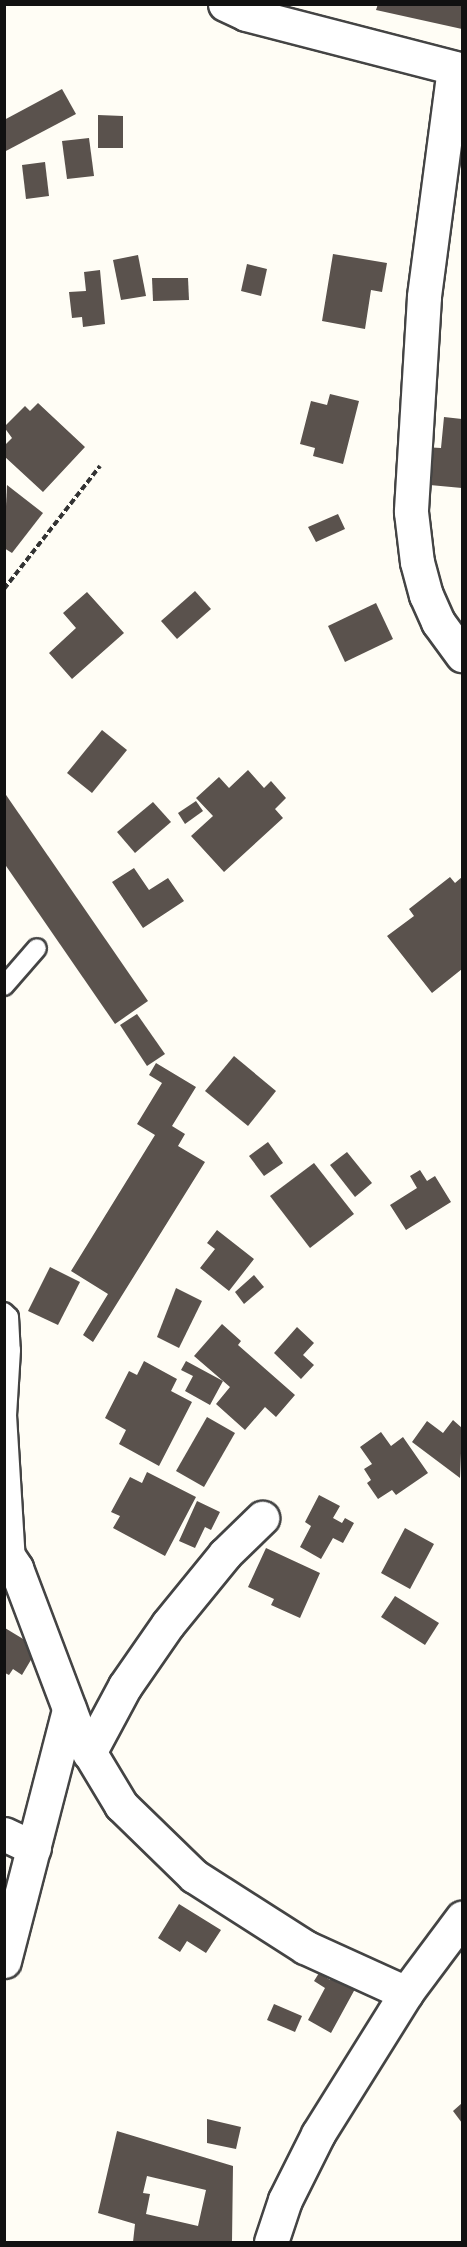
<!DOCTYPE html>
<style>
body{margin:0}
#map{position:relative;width:467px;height:2247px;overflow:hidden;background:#fffdf5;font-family:"Roboto Serif",serif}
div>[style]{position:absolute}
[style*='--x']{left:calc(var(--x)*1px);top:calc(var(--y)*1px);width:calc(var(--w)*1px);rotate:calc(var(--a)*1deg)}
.building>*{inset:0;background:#5a524d}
.path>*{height:4px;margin-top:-2px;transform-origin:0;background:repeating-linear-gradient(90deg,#333 0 6px,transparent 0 9px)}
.roads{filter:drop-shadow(2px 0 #444) drop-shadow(-2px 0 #444) drop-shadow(0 2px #444) drop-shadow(0 -2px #444)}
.service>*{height:18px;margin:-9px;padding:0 9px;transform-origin:9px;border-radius:9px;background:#fff}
.minor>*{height:33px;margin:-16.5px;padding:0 16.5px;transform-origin:16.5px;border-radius:16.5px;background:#fff}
span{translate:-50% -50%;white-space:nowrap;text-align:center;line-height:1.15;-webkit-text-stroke:6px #fff;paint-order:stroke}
.frame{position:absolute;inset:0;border:6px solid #111;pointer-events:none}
</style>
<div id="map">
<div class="building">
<i style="clip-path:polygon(378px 4px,462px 4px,462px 29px,376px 10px)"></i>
<i style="clip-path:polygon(62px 89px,76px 114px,4px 152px,4px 120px)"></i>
<i style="clip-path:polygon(98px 115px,123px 116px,123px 148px,98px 148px)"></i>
<i style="clip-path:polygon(89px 138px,94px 176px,67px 179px,62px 141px)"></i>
<i style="clip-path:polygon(45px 162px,49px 196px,26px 199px,22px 165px)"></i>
<i style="clip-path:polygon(333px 254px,387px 263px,382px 292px,371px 290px,365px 329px,322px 321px)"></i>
<i style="clip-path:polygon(138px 255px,146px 296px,121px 300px,113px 260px)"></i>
<i style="clip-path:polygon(247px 264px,267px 269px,261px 296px,241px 291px)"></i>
<i style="clip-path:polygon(100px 270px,105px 324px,83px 327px,82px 317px,72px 318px,69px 292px,86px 291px,84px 272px)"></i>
<i style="clip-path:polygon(152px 278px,188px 278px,189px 300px,153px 301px)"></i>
<i style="clip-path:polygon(330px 394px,359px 401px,343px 464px,313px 456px,315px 448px,300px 444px,311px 401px,327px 405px)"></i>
<i style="clip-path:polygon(38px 403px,85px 447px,43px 492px,4px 456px,4px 446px,12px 438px,4px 427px,25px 406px,30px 411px)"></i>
<i style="clip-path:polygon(444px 417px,462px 419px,462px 488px,419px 484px,423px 447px,441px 448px)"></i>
<i style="clip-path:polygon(7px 485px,43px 513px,12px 553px,4px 548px)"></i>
<i style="clip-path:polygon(338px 514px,345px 529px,316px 542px,308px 527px)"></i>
<i style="clip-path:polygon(195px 591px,211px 609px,177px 639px,161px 621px)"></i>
<i style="clip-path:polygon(87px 592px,124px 633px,72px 679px,49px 653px,76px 628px,63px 613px)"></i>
<i style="clip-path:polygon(376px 603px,393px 639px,345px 662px,328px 626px)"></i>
<i style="clip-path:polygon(102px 730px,127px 750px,92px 793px,67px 773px)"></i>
<i style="clip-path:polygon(248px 770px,264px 788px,271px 781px,286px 798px,275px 809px,283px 818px,224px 872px,191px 836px,213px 816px,196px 798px,219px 777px,229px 788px)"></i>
<i style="clip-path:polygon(4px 792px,148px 1001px,115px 1024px,4px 863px)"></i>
<i style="clip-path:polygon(196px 801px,203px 811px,185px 824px,178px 813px)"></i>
<i style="clip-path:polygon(153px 802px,171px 822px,135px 853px,117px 832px)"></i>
<i style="clip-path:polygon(134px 868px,149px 890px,168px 878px,184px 901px,143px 928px,112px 882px)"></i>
<i style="clip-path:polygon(450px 877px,455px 883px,462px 877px,462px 969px,432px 993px,387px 936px,414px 916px,409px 909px)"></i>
<i style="clip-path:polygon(137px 1014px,165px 1054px,147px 1066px,120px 1025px)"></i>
<i style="clip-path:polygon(234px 1056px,276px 1091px,248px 1126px,205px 1091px)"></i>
<i style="clip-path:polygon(156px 1063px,196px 1087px,172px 1126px,185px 1134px,178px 1146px,205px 1162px,93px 1342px,83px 1335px,108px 1294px,71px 1271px,155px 1135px,137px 1124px,162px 1083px,149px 1075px)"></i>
<i style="clip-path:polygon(268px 1142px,283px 1163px,264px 1176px,249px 1156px)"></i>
<i style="clip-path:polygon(347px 1152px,372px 1183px,355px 1197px,330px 1165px)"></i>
<i style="clip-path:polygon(314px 1163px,354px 1214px,310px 1248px,270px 1196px)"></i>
<i style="clip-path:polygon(420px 1170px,427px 1181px,435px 1176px,451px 1202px,406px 1230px,390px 1205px,417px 1188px,410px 1176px)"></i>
<i style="clip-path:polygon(217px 1230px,254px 1259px,229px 1291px,200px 1268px,215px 1249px,207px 1243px)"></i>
<i style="clip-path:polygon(50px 1267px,80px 1282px,58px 1325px,28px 1311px)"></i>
<i style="clip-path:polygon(254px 1275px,264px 1287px,244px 1304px,235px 1292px)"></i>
<i style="clip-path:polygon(176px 1288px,202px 1301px,179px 1348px,157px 1337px)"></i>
<i style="clip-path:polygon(222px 1324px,241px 1341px,238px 1345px,295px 1395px,276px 1417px,265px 1407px,245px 1430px,216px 1404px,230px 1387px,194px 1356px)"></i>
<i style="clip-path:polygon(297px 1327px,314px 1343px,303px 1355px,314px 1365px,301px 1379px,274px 1353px)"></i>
<i style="clip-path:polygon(144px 1361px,177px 1379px,171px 1391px,192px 1402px,159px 1466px,119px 1444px,126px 1430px,105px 1418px,129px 1371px,137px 1375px)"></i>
<i style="clip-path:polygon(186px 1361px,223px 1381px,210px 1405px,185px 1391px,193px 1376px,181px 1370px)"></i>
<i style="clip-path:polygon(207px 1417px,235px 1433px,204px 1487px,176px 1471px)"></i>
<i style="clip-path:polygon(453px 1420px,462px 1428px,460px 1478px,412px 1442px,427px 1421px,443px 1433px)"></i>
<i style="clip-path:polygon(381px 1432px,391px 1446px,403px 1437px,428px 1473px,396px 1495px,392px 1490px,378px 1499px,367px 1483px,371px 1480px,364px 1469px,372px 1464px,360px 1447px)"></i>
<i style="clip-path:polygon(147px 1472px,196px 1497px,165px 1556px,113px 1528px,120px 1516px,111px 1512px,130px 1477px,142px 1483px)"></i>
<i style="clip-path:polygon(319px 1495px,340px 1506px,333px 1518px,342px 1523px,345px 1518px,354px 1523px,343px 1543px,333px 1538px,321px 1559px,300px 1547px,311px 1526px,305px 1522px)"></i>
<i style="clip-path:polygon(197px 1501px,220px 1512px,211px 1530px,205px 1527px,195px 1548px,179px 1541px)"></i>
<i style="clip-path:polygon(405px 1528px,434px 1544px,410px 1589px,381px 1573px)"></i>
<i style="clip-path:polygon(266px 1548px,320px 1573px,300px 1618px,271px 1605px,274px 1599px,248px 1587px)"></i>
<i style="clip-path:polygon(395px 1596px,439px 1623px,425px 1645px,381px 1617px)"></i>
<i style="clip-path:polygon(5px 1628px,38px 1648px,22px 1675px,13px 1669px,9px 1675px,5px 1673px)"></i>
<i style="clip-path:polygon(179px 1904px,221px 1930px,206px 1953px,187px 1941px,180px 1952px,158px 1938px)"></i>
<i style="clip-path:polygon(319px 1973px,330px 1980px,333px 1976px,355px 1989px,331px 2033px,308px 2020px,325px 1988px,314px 1981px)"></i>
<i style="clip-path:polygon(274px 2004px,302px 2016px,295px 2032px,267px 2020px)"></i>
<i style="clip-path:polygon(462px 2103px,462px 2123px,453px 2111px)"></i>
<i style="clip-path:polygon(207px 2119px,241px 2127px,236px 2149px,207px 2143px)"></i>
<i style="clip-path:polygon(evenodd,117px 2131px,233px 2166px,232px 2242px,133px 2242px,135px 2224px,98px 2213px,117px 2131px,147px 2176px,206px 2190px,198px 2226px,146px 2214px,150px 2194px,143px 2193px,147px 2176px)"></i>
</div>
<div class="path">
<i style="--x:4;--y:589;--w:156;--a:-52"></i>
</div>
<div class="roads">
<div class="service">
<i style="--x:4;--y:986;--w:50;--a:-49"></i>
<i style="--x:4;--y:1312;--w:7;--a:45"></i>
<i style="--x:9;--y:1317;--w:33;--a:87"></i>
<i style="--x:11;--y:1350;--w:65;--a:93.5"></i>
<i style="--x:7;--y:1415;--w:148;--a:86.5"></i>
</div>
<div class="minor">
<i style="--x:225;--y:4;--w:23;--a:25"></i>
<i style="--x:246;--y:14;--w:223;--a:14.5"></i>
<i style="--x:454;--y:68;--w:231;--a:97.5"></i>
<i style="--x:424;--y:297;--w:215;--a:93.5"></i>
<i style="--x:411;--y:512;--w:50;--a:83.2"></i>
<i style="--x:417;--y:562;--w:34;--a:75"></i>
<i style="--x:426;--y:595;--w:30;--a:66"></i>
<i style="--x:438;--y:622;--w:41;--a:54"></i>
<i style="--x:4;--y:1550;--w:22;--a:56"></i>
<i style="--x:16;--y:1568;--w:178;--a:69.3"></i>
<i style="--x:79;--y:1735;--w:82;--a:59"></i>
<i style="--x:121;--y:1805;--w:102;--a:44.2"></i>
<i style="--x:194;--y:1876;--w:132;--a:32.6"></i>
<i style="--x:305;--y:1947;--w:111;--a:24.5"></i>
<i style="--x:89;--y:1753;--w:76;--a:-61.8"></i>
<i style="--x:125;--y:1686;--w:75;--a:-55.3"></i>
<i style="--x:168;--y:1624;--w:90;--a:-50.8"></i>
<i style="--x:225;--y:1554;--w:52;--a:-44.2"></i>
<i style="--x:4;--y:1834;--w:33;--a:25"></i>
<i style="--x:4;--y:1961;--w:260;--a:-75.5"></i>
<i style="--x:271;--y:2242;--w:44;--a:-71.6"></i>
<i style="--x:285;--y:2200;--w:74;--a:-63.4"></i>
<i style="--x:318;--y:2134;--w:166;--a:-58"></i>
<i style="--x:406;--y:1993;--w:94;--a:-53.3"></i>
</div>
</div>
<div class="frame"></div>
</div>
